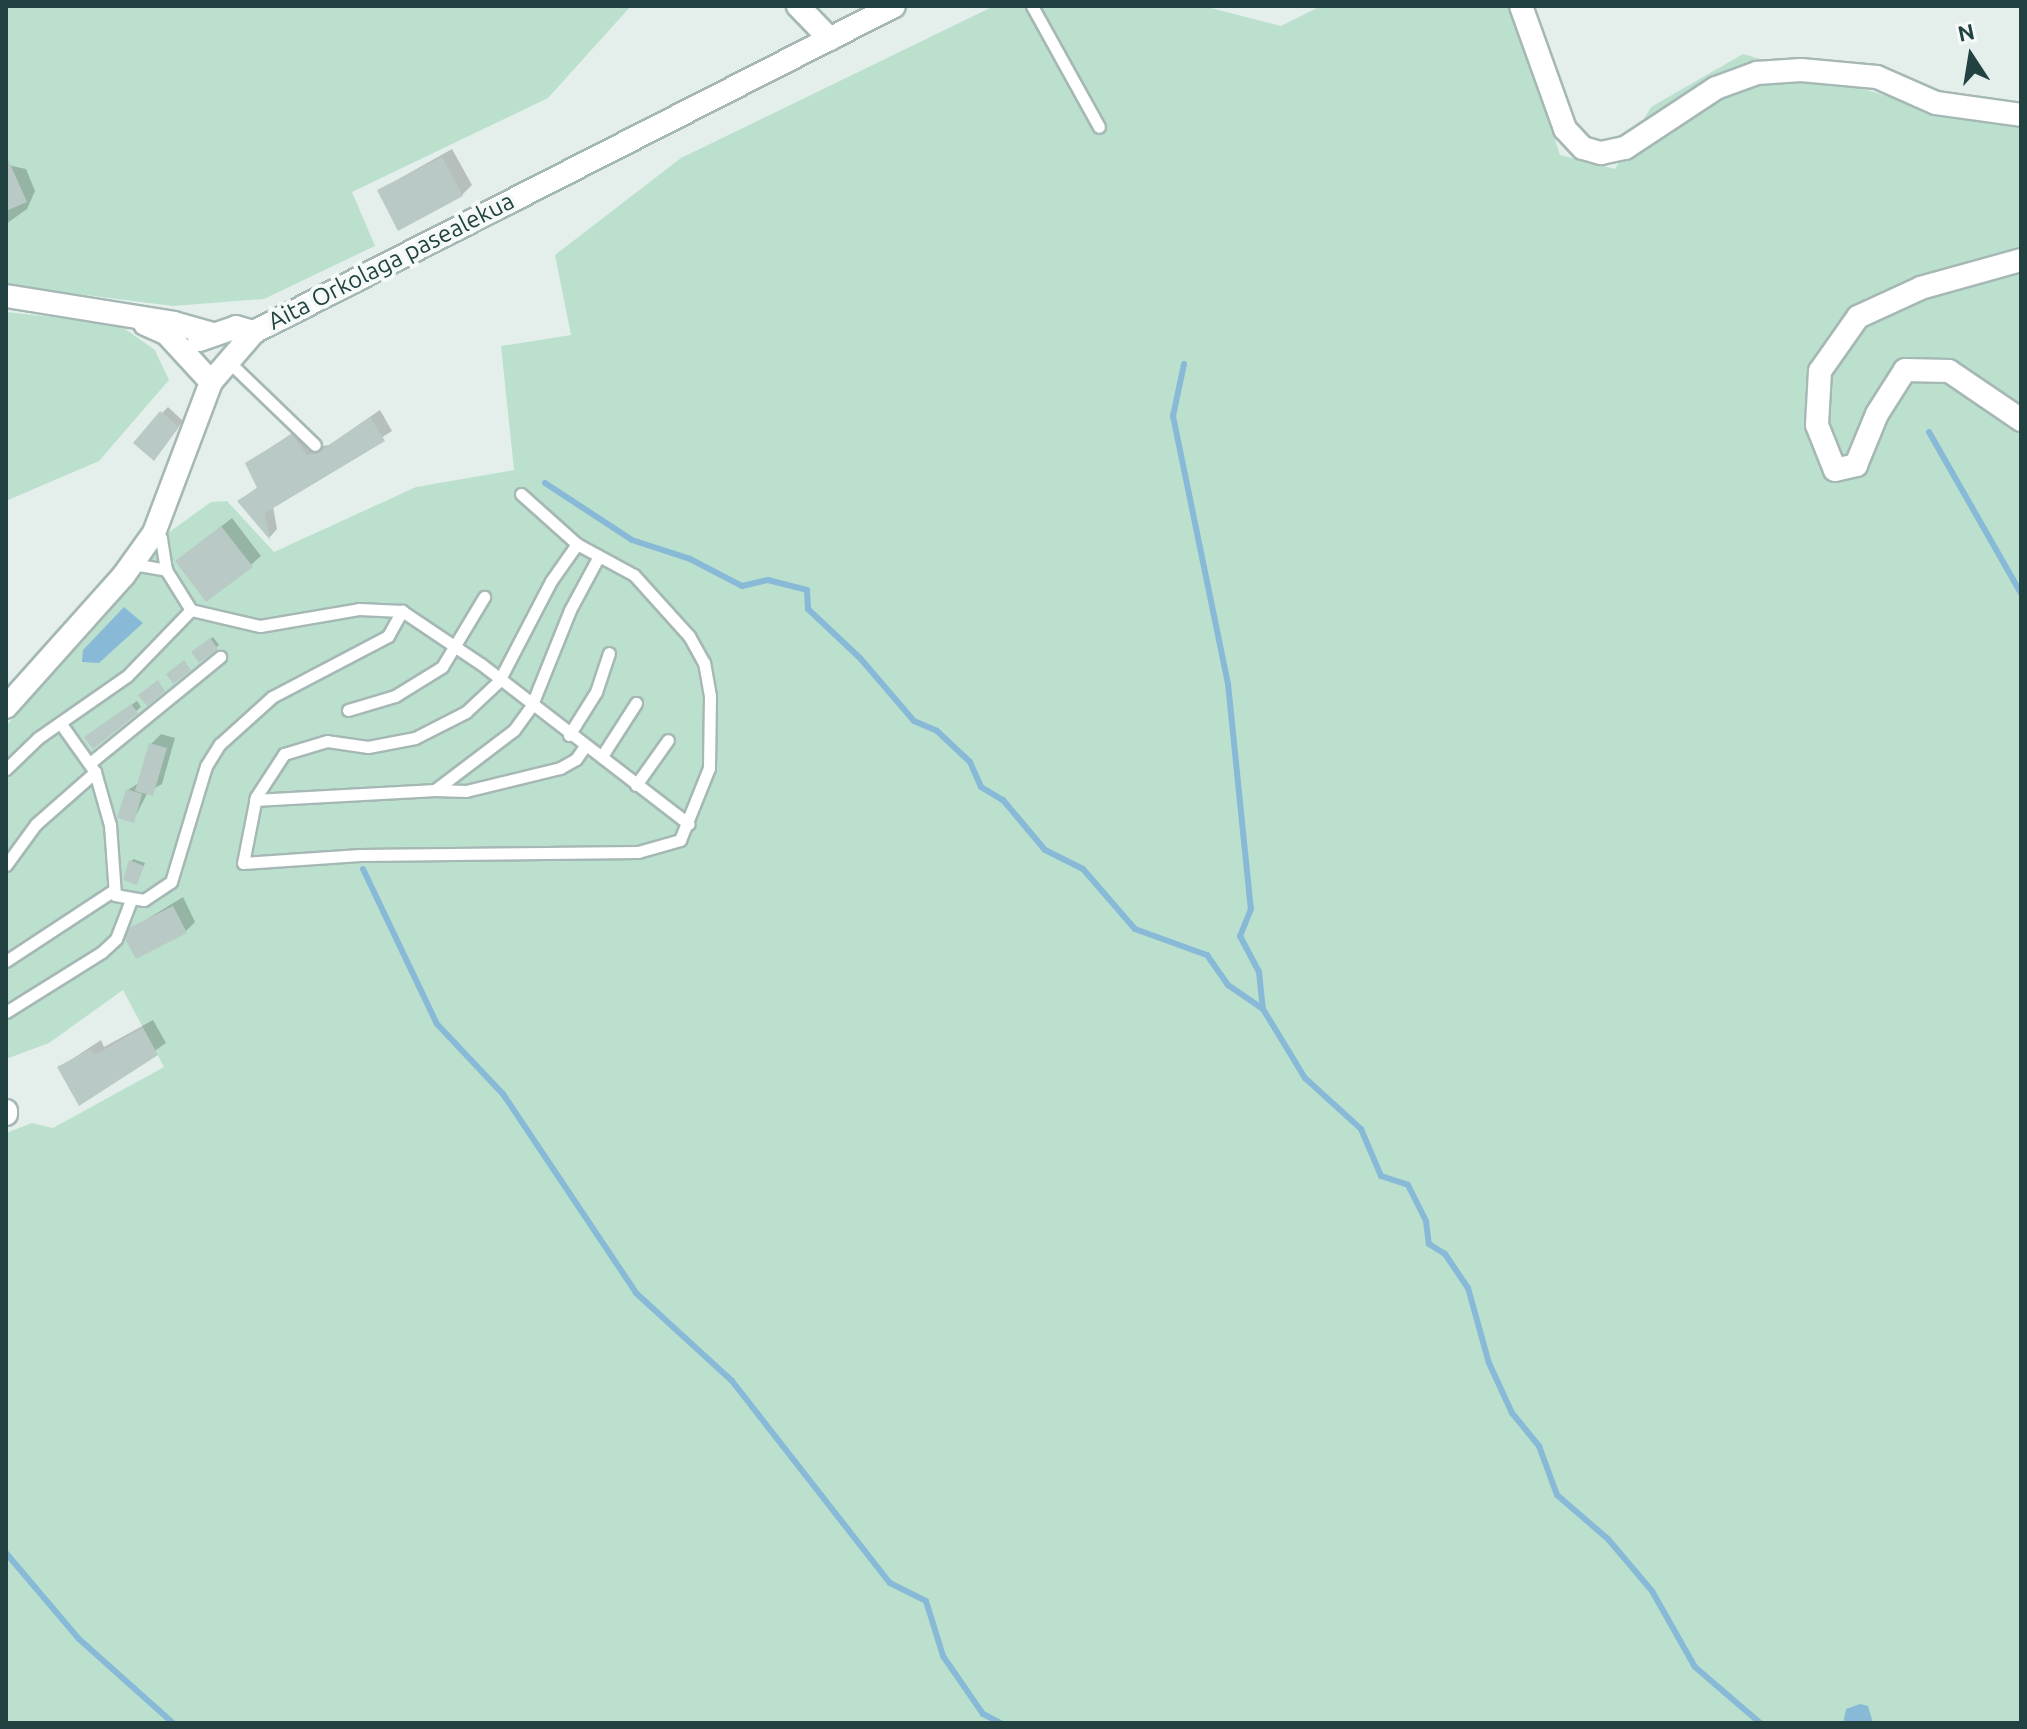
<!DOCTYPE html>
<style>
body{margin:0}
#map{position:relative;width:2027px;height:1729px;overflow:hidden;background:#e4efec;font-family:Ubuntu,sans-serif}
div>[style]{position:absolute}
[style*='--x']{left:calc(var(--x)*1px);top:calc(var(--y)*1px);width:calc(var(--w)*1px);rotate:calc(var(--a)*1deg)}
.green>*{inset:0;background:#bbe1ce}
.water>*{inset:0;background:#88bad8}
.shadow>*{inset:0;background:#0003}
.stream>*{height:6px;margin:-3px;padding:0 3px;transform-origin:3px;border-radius:3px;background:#88bad8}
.building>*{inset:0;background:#b9cac6}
.roads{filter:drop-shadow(2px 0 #a6b8b5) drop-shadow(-2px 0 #a6b8b5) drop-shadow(0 2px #a6b8b5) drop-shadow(0 -2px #a6b8b5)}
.service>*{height:11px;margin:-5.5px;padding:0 5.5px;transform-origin:5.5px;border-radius:5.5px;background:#fff}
.minor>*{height:22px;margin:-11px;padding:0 11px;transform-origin:11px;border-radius:11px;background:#fff}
span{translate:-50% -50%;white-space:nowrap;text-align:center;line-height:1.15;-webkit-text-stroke:8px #f5faf9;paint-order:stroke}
.street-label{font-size:24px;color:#214240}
.frame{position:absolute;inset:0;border:8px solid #214240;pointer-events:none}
.north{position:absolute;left:1931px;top:16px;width:80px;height:80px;-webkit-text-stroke:6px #f5faf9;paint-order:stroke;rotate:348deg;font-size:22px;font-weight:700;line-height:32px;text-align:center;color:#214240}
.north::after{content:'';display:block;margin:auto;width:28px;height:36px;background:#214240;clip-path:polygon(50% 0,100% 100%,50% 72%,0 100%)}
</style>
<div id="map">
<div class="green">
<i style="clip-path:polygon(6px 6px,631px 6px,548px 98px,352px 192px,375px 246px,264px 299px,173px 306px,6px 285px)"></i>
<i style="clip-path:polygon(994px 6px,1203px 6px,1281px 26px,1321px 6px,1511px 6px,1560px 155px,1615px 169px,1651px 107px,1743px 54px,1935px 110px,2021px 120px,2021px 1723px,6px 1723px,6px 1133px,32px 1123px,53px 1128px,164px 1067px,123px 990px,49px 1043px,6px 1059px,6px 726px,107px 615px,161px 538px,211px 502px,227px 501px,274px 552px,416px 487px,514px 470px,501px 346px,571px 335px,555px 255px,681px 158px)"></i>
<i style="clip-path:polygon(6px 312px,118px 324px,155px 350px,169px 380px,99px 461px,6px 501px)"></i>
</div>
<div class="water">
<i style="clip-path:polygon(124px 607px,143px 623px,99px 663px,82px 662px,83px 650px)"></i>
<i style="clip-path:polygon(1860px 1704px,1868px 1706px,1873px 1723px,1843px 1723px,1846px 1709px)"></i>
</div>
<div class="shadow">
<i style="clip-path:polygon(452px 149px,472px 185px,462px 195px,379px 190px)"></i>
<i style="clip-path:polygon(8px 165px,26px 169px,35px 191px,27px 209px,6px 224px)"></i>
<i style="clip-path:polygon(168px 407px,183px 421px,159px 452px,162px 413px)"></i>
<i style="clip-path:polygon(380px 410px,392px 431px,273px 506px,277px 529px,270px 537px,240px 501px,259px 486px,247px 464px,301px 427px,316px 447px,329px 445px)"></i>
<i style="clip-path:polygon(232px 518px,261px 556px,251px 565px,177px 561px)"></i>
<i style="clip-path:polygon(213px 637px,219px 645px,199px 660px,194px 652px)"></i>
<i style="clip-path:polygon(137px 701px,141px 707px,94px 746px,91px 733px)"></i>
<i style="clip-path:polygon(161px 734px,175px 738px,162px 784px,148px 792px,133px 821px,128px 790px,140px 782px,151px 744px)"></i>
<i style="clip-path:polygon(133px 859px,145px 863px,137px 883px,131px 862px)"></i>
<i style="clip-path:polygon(183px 897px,195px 922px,186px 931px,131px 929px)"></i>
<i style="clip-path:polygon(153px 1020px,166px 1043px,80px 1103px,60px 1067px,101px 1040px,104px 1047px)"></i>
</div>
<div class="stream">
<i style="--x:1184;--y:364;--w:53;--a:101.9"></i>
<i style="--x:1173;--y:416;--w:274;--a:78.4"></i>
<i style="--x:1228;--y:684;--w:226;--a:84.2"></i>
<i style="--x:1251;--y:909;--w:29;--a:112"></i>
<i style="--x:1240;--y:936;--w:41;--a:62.2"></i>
<i style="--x:1259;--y:972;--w:37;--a:84"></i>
<i style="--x:1929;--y:432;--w:185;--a:60.3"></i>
<i style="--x:545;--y:483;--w:104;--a:33.2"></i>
<i style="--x:632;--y:540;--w:61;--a:18.1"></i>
<i style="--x:690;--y:559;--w:59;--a:27.4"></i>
<i style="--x:742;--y:586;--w:27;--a:-13"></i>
<i style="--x:768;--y:580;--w:40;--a:14.4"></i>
<i style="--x:807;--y:590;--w:19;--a:87"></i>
<i style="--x:808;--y:609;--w:71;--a:43.3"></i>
<i style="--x:860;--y:658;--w:83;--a:49.4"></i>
<i style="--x:914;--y:721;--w:25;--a:23"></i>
<i style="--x:937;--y:731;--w:45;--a:43.2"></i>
<i style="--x:970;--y:762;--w:27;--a:66"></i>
<i style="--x:981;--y:787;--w:26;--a:31"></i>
<i style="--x:1003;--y:800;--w:65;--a:50"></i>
<i style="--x:1045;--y:850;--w:42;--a:26.6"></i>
<i style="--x:1083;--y:869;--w:79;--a:49.1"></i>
<i style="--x:1135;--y:929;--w:77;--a:19.9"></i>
<i style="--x:1207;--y:955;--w:37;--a:55"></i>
<i style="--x:1228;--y:985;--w:42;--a:34.4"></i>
<i style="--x:1263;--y:1009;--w:81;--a:58.7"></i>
<i style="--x:1305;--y:1078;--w:76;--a:42.3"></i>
<i style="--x:1361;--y:1129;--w:51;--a:66.9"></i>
<i style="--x:1381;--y:1176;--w:28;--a:18"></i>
<i style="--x:1408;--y:1185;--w:40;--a:63.4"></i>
<i style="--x:1426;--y:1221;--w:23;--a:83"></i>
<i style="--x:1429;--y:1244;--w:19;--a:32"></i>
<i style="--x:1445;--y:1254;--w:41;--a:55.9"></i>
<i style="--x:1468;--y:1288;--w:78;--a:74.4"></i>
<i style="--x:1489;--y:1363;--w:55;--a:65.3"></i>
<i style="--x:1512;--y:1413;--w:43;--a:50.7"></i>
<i style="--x:1539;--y:1446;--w:52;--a:69.8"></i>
<i style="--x:1557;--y:1495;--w:67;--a:40.8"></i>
<i style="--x:1608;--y:1539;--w:68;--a:49.8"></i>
<i style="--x:1652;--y:1591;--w:87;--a:60.5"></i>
<i style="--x:1695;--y:1667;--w:86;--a:40.7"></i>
<i style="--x:363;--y:869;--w:172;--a:64.5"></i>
<i style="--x:437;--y:1024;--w:96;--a:46.7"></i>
<i style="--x:503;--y:1094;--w:239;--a:56.2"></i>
<i style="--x:636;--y:1293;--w:130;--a:42.5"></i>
<i style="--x:732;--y:1381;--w:256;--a:52"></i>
<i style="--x:890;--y:1583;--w:40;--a:26.6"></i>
<i style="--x:926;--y:1601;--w:58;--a:72.8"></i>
<i style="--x:943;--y:1656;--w:70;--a:55.4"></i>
<i style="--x:983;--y:1714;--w:20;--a:27"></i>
<i style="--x:6;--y:1553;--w:113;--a:49.7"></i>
<i style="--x:79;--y:1639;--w:126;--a:41.8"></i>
</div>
<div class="building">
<i style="clip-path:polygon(6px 155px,27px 202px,6px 211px)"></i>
<i style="clip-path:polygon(442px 157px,463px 196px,398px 231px,377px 190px)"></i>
<i style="clip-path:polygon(160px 411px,179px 427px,154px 461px,133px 443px)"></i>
<i style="clip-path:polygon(370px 417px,385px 441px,265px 513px,270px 540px,237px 501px,257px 488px,245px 463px,292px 434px,307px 455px,318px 453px)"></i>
<i style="clip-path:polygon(221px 526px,253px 567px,206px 602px,175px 561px)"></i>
<i style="clip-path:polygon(210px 638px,218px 649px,199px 663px,191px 652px)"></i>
<i style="clip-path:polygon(184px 660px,191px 670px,173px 684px,166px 674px)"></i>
<i style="clip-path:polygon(158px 680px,165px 691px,147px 706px,138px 695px)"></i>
<i style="clip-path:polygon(131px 704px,138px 713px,93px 749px,84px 737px)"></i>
<i style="clip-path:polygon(149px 743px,167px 748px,153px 796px,135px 791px)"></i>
<i style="clip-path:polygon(126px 789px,142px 794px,134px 823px,117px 818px)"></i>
<i style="clip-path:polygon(129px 860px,144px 866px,137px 885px,123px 880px)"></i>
<i style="clip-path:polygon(173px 906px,187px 933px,136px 959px,125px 939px,129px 928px)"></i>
<i style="clip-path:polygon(143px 1028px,158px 1055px,79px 1106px,57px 1067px,91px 1049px,94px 1055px)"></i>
</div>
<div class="roads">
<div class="service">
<i style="--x:1032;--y:6;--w:138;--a:61"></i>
<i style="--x:227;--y:360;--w:122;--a:44"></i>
<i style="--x:521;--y:494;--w:75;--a:41.8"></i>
<i style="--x:577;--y:544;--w:45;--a:125.1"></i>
<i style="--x:551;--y:581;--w:113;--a:117.5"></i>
<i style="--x:499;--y:681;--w:45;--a:136.8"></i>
<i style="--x:466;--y:712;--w:57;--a:153"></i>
<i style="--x:415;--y:738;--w:48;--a:169.2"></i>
<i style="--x:368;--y:747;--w:41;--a:-171.7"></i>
<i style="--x:327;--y:741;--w:45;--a:163.2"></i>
<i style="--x:284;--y:754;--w:51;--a:123.1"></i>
<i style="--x:256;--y:797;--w:67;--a:101.1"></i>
<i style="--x:243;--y:863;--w:117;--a:-3.9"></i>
<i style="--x:360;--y:855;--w:278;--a:-0.6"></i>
<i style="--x:638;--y:852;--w:44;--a:-15.9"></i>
<i style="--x:680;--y:840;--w:78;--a:-68.1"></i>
<i style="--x:709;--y:768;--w:72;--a:-89.2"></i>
<i style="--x:710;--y:696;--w:34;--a:-100"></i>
<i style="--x:704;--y:663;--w:31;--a:-119"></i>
<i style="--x:689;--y:636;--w:82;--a:-132"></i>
<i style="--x:634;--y:575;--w:65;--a:-151.5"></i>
<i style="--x:133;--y:564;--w:34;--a:10"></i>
<i style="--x:191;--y:610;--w:71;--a:13.1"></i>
<i style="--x:260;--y:626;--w:100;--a:-9.7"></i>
<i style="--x:359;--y:609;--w:43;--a:2.7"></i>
<i style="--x:402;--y:611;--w:95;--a:33.9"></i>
<i style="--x:481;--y:664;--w:262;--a:37.6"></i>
<i style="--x:348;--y:710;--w:49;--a:-16.6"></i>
<i style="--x:395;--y:696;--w:55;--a:-31.7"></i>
<i style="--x:442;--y:667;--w:82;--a:-59"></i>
<i style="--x:61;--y:724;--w:59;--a:54.7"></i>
<i style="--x:95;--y:772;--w:55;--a:74.2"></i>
<i style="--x:110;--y:825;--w:70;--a:85.9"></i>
<i style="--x:115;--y:895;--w:29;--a:10"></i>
<i style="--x:144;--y:900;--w:32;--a:-34"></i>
<i style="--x:171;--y:882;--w:121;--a:-73.2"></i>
<i style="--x:206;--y:766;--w:26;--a:-58"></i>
<i style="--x:220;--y:744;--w:70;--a:-42.1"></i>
<i style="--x:272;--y:697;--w:131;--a:-27.7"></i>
<i style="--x:388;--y:636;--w:29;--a:-61"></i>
<i style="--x:569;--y:735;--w:51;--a:-57.9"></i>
<i style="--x:596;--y:692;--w:41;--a:-71.6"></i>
<i style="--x:602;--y:756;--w:63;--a:-57.3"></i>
<i style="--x:90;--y:763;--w:168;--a:-39.2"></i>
<i style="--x:6;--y:769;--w:45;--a:-44.1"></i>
<i style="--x:38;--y:738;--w:108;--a:-34.9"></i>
<i style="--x:127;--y:676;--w:92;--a:-45.9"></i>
<i style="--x:191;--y:610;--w:47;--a:-122"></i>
<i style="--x:166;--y:570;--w:32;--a:-99"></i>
<i style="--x:161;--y:538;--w:9;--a:-144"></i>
<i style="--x:636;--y:785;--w:55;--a:-54.6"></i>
<i style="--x:435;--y:790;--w:31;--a:2"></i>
<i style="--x:466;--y:791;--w:97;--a:-13.7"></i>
<i style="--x:560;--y:768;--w:18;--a:-29"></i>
<i style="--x:576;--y:759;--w:16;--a:-55"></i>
<i style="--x:255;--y:800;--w:180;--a:-3.2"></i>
<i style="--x:435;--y:790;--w:99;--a:-37.2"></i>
<i style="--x:514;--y:730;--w:29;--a:-54"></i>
<i style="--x:531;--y:707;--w:105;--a:-68.1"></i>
<i style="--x:570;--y:610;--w:61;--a:-61.8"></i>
<i style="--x:6;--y:865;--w:51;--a:-53.8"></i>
<i style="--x:36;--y:824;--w:79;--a:-41.4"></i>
<i style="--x:6;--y:961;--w:129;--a:-33.3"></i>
<i style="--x:6;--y:1012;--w:113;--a:-32"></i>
<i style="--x:102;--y:952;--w:19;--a:-43"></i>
<i style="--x:116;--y:939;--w:40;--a:-69"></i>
</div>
<div class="minor">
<i style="--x:798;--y:6;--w:46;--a:45.9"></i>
<i style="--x:1521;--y:6;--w:131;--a:70.3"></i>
<i style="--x:1565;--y:129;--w:26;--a:47"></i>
<i style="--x:1583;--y:148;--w:19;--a:16"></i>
<i style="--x:1601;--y:153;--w:25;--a:-12"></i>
<i style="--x:1625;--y:148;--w:109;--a:-33.4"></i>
<i style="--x:1716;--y:88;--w:44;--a:-20.1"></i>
<i style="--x:1757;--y:73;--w:44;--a:-3.9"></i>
<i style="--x:1801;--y:70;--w:76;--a:5.3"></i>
<i style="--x:1877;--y:77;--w:64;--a:23.8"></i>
<i style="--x:1936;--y:103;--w:86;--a:8"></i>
<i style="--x:2021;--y:260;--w:104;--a:164.4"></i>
<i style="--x:1921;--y:288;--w:69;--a:155.3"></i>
<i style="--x:1858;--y:317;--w:66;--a:125.1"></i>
<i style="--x:1820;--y:371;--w:54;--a:93.2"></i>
<i style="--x:1817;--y:425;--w:48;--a:68.2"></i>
<i style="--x:1835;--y:470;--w:22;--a:-13"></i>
<i style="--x:1856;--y:465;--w:55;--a:-67.6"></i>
<i style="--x:1877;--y:414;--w:52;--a:-57.5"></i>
<i style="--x:1905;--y:370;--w:44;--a:1.3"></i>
<i style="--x:1949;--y:371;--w:87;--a:34.2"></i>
<i style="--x:6;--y:296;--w:170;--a:9.1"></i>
<i style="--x:174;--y:323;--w:36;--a:16"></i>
<i style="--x:145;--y:324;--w:24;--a:24"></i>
<i style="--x:167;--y:334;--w:65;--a:47.5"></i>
<i style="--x:199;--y:340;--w:39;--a:-19"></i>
<i style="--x:236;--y:327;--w:19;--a:16"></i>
<i style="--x:6;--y:707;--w:177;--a:-48.2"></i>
<i style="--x:124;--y:575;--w:52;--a:-54.5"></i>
<i style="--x:154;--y:533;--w:161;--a:-69.3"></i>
<i style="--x:211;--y:382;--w:66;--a:-49.3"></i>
<i style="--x:254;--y:332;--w:718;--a:-26.99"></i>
<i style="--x:6;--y:1111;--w:3;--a:90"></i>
</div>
</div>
<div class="street-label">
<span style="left:391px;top:261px;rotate:-27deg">Aita Orkolaga pasealekua</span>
</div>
<div class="frame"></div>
<div class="north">N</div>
</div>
